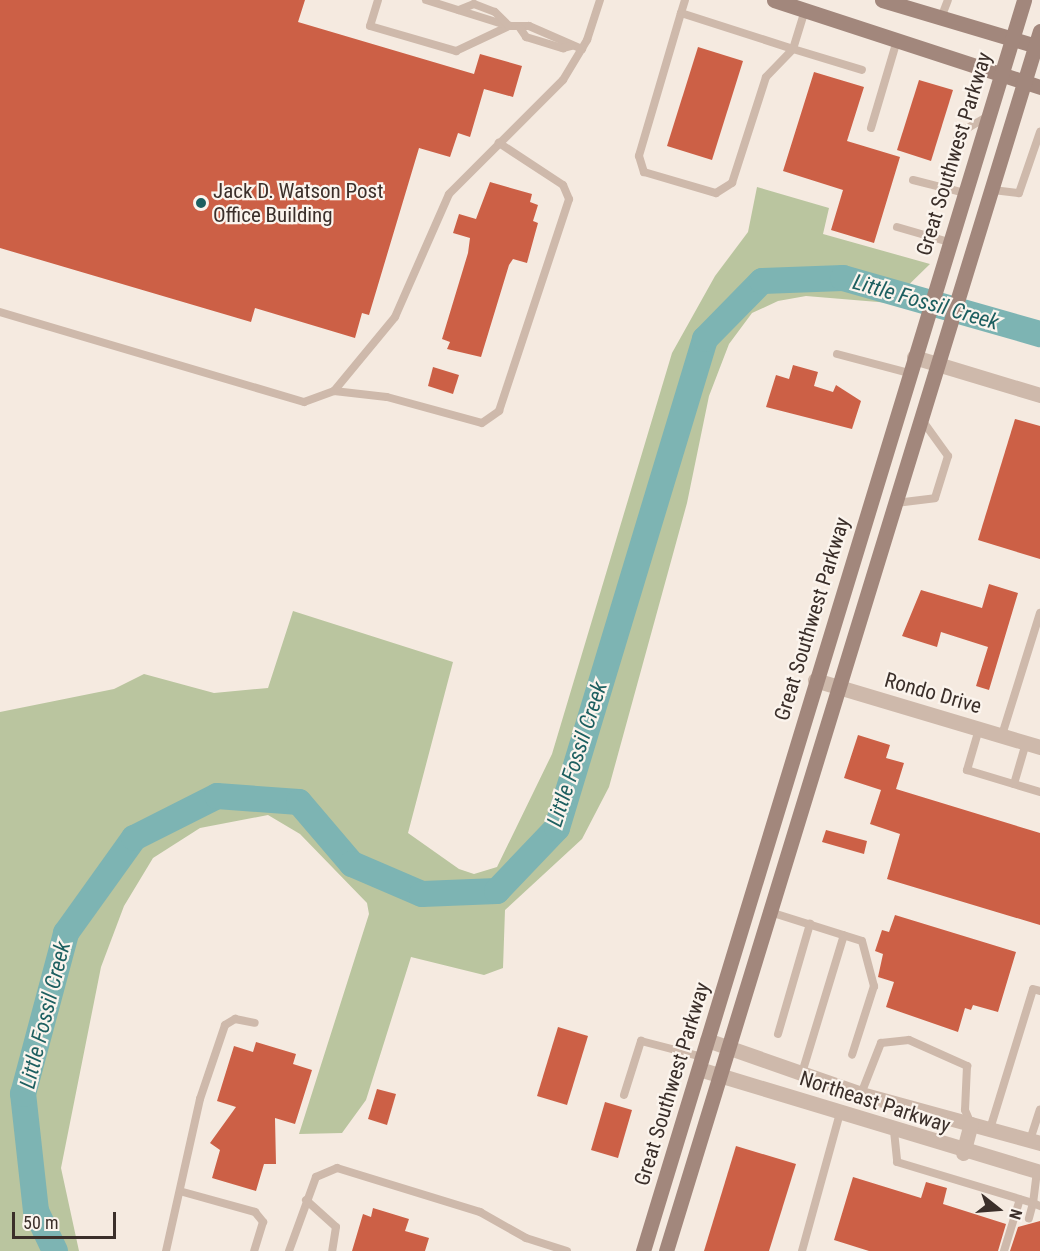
<!DOCTYPE html>
<style>
body{margin:0}
#map{position:relative;width:1040px;height:1251px;overflow:hidden;background:#f5eae0;font-family:"Roboto Condensed",sans-serif}
div>[style]{position:absolute}
[style*='--x']{left:calc(var(--x)*1px);top:calc(var(--y)*1px);width:calc(var(--w)*1px);rotate:calc(var(--a)*1deg)}
.green>*{inset:0;background:#bac59f}
.river>*{height:26px;margin:-13px;padding:0 13px;transform-origin:13px;border-radius:13px;background:#7db4b3}
.building>*{inset:0;background:#cc6046}
.lane>*{height:8px;margin:-4px;padding:0 4px;transform-origin:4px;border-radius:4px;background:#ceb9ab}
.street>*{height:15px;margin:-7.5px;padding:0 7.5px;transform-origin:7.5px;border-radius:7.5px;background:#ceb9ab}
.secondary>*{height:15px;margin:-7.5px;padding:0 7.5px;transform-origin:7.5px;border-radius:7.5px;background:#a2877c}
.dots>*{width:16px;height:16px;translate:-50% -50%;box-sizing:border-box;border:3px solid #fbf4ed;border-radius:50%}
span{translate:-50% -50%;white-space:nowrap;text-align:center;line-height:1.15;-webkit-text-stroke:4.5px #fbf4ed;paint-order:stroke}
.street-label{font-size:21px;color:#3b2f2a}
.poi-label{font-size:21px;color:#3b2f2a}
.left{translate:0 -50%;text-align:left}
.water-label{font-size:22px;color:#1d5f60;font-style:italic}
.north{position:absolute;left:968px;top:1179px;width:60px;height:60px;-webkit-text-stroke:4px #fbf4ed;paint-order:stroke;rotate:107deg;font-size:16px;font-weight:700;line-height:24px;text-align:center;color:#3b2f2a}
.north::after{content:'';display:block;margin:auto;width:21px;height:27px;background:#3b2f2a;clip-path:polygon(50% 0,100% 100%,50% 72%,0 100%)}
.scale{position:absolute;left:12px;top:1212px;width:104px;height:27px;box-sizing:border-box;border:3px solid #3b2f2a;border-top:0;padding-left:8px;font-size:18px;line-height:21px;white-space:nowrap;color:#3b2f2a;-webkit-text-stroke:4px #fbf4ed;paint-order:stroke}
</style>
<div id="map">
<div class="green">
<i style="clip-path:polygon(757px 187px,829px 208px,823px 234px,930px 264px,890px 303px,806px 296px,778px 301px,752px 313px,729px 344px,709px 396px,687px 503px,609px 787px,582px 839px,505px 910px,503px 968px,484px 975px,411px 957px,366px 1100px,342px 1133px,299px 1134px,369px 914px,367px 903px,300px 834px,268px 815px,200px 828px,153px 858px,124px 906px,101px 967px,61px 1168px,79px 1251px,0 1251px,0 712px,114px 689px,144px 674px,214px 693px,268px 688px,293px 611px,453px 662px,408px 833px,459px 869px,474px 874px,497px 867px,552px 754px,672px 353px,715px 276px,748px 232px)"></i>
</div>
<div class="river">
<i style="--x:55;--y:1251;--w:44;--a:-115.4"></i>
<i style="--x:36;--y:1211;--w:118;--a:-96.3"></i>
<i style="--x:23;--y:1094;--w:167;--a:-75"></i>
<i style="--x:66;--y:933;--w:117;--a:-54.4"></i>
<i style="--x:134;--y:838;--w:93;--a:-26.8"></i>
<i style="--x:217;--y:796;--w:82;--a:4.2"></i>
<i style="--x:299;--y:802;--w:82;--a:49.5"></i>
<i style="--x:352;--y:864;--w:76;--a:23.2"></i>
<i style="--x:422;--y:894;--w:75;--a:-2.3"></i>
<i style="--x:497;--y:891;--w:87;--a:-46.4"></i>
<i style="--x:557;--y:828;--w:511;--a:-73.16"></i>
<i style="--x:705;--y:339;--w:81;--a:-45.5"></i>
<i style="--x:762;--y:281;--w:81;--a:-2.1"></i>
<i style="--x:843;--y:278;--w:205;--a:15.9"></i>
</div>
<div class="building">
<i style="clip-path:polygon(0 0,305px 0,298px 22px,474px 74px,480px 54px,522px 66px,513px 97px,484px 89px,470px 137px,458px 133px,450px 157px,419px 148px,369px 315px,362px 313px,355px 338px,255px 308px,251px 322px,0 248px)"></i>
<i style="clip-path:polygon(698px 47px,743px 61px,712px 160px,667px 146px)"></i>
<i style="clip-path:polygon(814px 72px,864px 87px,847px 141px,900px 157px,874px 243px,831px 230px,843px 190px,783px 171px)"></i>
<i style="clip-path:polygon(919px 80px,953px 90px,931px 161px,897px 150px)"></i>
<i style="clip-path:polygon(490px 182px,532px 194px,530px 202px,538px 205px,533px 221px,538px 223px,527px 263px,513px 259px,509px 265px,481px 357px,447px 349px,450px 342px,442px 339px,468px 253px,470px 238px,453px 233px,459px 214px,476px 219px)"></i>
<i style="clip-path:polygon(793px 365px,818px 372px,814px 386px,833px 392px,836px 385px,861px 401px,852px 429px,766px 407px,776px 375px,789px 379px)"></i>
<i style="clip-path:polygon(433px 367px,459px 375px,453px 394px,428px 386px)"></i>
<i style="clip-path:polygon(1015px 419px,1040px 426px,1040px 559px,978px 540px)"></i>
<i style="clip-path:polygon(989px 584px,1018px 593px,989px 690px,976px 686px,988px 647px,941px 632px,937px 647px,902px 636px,921px 590px,982px 608px)"></i>
<i style="clip-path:polygon(858px 735px,890px 745px,886px 758px,904px 763px,896px 789px,1040px 833px,1040px 925px,887px 879px,900px 834px,870px 824px,881px 790px,844px 778px)"></i>
<i style="clip-path:polygon(826px 830px,867px 841px,864px 854px,822px 842px)"></i>
<i style="clip-path:polygon(895px 915px,1016px 952px,998px 1012px,973px 1005px,971px 1010px,965px 1008px,958px 1032px,886px 1007px,894px 982px,878px 977px,883px 954px,875px 951px,882px 930px,889px 932px)"></i>
<i style="clip-path:polygon(558px 1027px,588px 1036px,567px 1105px,537px 1096px)"></i>
<i style="clip-path:polygon(256px 1042px,296px 1054px,293px 1064px,312px 1070px,295px 1124px,275px 1118px,276px 1164px,264px 1164px,256px 1191px,212px 1178px,220px 1150px,210px 1143px,236px 1107px,217px 1101px,234px 1046px,253px 1052px)"></i>
<i style="clip-path:polygon(377px 1089px,396px 1094px,387px 1125px,368px 1119px)"></i>
<i style="clip-path:polygon(605px 1102px,632px 1110px,618px 1158px,591px 1150px)"></i>
<i style="clip-path:polygon(736px 1146px,796px 1164px,769px 1251px,704px 1251px)"></i>
<i style="clip-path:polygon(853px 1177px,921px 1198px,926px 1182px,947px 1188px,943px 1204px,1006px 1224px,998px 1251px,869px 1251px,834px 1240px)"></i>
<i style="clip-path:polygon(373px 1208px,409px 1219px,405px 1231px,429px 1238px,425px 1251px,352px 1251px,363px 1214px,371px 1217px)"></i>
<i style="clip-path:polygon(1040px 1221px,1040px 1251px,1010px 1251px,1018px 1227px)"></i>
</div>
<div class="lane">
<i style="--x:378;--y:0;--w:27;--a:107"></i>
<i style="--x:370;--y:26;--w:90;--a:16.2"></i>
<i style="--x:456;--y:51;--w:59;--a:-25.3"></i>
<i style="--x:426;--y:0;--w:87;--a:17.4"></i>
<i style="--x:509;--y:26;--w:20;--a:0"></i>
<i style="--x:529;--y:26;--w:58;--a:23.5"></i>
<i style="--x:685;--y:0;--w:14;--a:107"></i>
<i style="--x:681;--y:13;--w:118;--a:17.8"></i>
<i style="--x:793;--y:49;--w:41;--a:-72.9"></i>
<i style="--x:459;--y:10;--w:16;--a:-22"></i>
<i style="--x:474;--y:4;--w:22;--a:21"></i>
<i style="--x:495;--y:12;--w:18;--a:45"></i>
<i style="--x:681;--y:13;--w:149;--a:106.4"></i>
<i style="--x:639;--y:156;--w:17;--a:73"></i>
<i style="--x:644;--y:172;--w:75;--a:16.3"></i>
<i style="--x:716;--y:193;--w:19;--a:-32"></i>
<i style="--x:732;--y:183;--w:111;--a:-72.2"></i>
<i style="--x:766;--y:77;--w:39;--a:-46"></i>
<i style="--x:793;--y:49;--w:72;--a:16.9"></i>
<i style="--x:941;--y:18;--w:19;--a:-69"></i>
<i style="--x:520;--y:28;--w:11;--a:56"></i>
<i style="--x:526;--y:37;--w:39;--a:17"></i>
<i style="--x:563;--y:48;--w:9;--a:-13"></i>
<i style="--x:871;--y:128;--w:92;--a:-73.5"></i>
<i style="--x:913;--y:180;--w:30;--a:14"></i>
<i style="--x:942;--y:187;--w:57;--a:-72.5"></i>
<i style="--x:959;--y:133;--w:32;--a:-30"></i>
<i style="--x:942;--y:187;--w:23;--a:15"></i>
<i style="--x:993;--y:190;--w:26;--a:7"></i>
<i style="--x:1019;--y:193;--w:65;--a:-71"></i>
<i style="--x:897;--y:227;--w:54;--a:16.1"></i>
<i style="--x:0;--y:312;--w:317;--a:16.5"></i>
<i style="--x:304;--y:402;--w:32;--a:-20"></i>
<i style="--x:334;--y:391;--w:96;--a:-50.5"></i>
<i style="--x:395;--y:317;--w:134;--a:-66.3"></i>
<i style="--x:449;--y:194;--w:161;--a:-45"></i>
<i style="--x:563;--y:80;--w:47;--a:-59"></i>
<i style="--x:587;--y:40;--w:42;--a:-72"></i>
<i style="--x:837;--y:354;--w:74;--a:14.8"></i>
<i style="--x:334;--y:391;--w:53;--a:6.5"></i>
<i style="--x:387;--y:397;--w:98;--a:15.3"></i>
<i style="--x:482;--y:423;--w:21;--a:-35"></i>
<i style="--x:499;--y:411;--w:223;--a:-71.7"></i>
<i style="--x:569;--y:199;--w:15;--a:-113"></i>
<i style="--x:563;--y:185;--w:77;--a:-146.7"></i>
<i style="--x:896;--y:503;--w:39;--a:-7"></i>
<i style="--x:935;--y:498;--w:44;--a:-72.8"></i>
<i style="--x:948;--y:456;--w:44;--a:-125.8"></i>
<i style="--x:979;--y:729;--w:43;--a:106.3"></i>
<i style="--x:967;--y:770;--w:76;--a:16.8"></i>
<i style="--x:1002;--y:735;--w:128;--a:-72.7"></i>
<i style="--x:1014;--y:784;--w:43;--a:-73.7"></i>
<i style="--x:770;--y:912;--w:96;--a:17.5"></i>
<i style="--x:862;--y:941;--w:47;--a:75.1"></i>
<i style="--x:874;--y:986;--w:72;--a:107.7"></i>
<i style="--x:778;--y:1034;--w:115;--a:-73.8"></i>
<i style="--x:802;--y:1073;--w:144;--a:-73.1"></i>
<i style="--x:861;--y:1094;--w:55;--a:-68.6"></i>
<i style="--x:881;--y:1043;--w:28;--a:-6"></i>
<i style="--x:909;--y:1040;--w:64;--a:24.1"></i>
<i style="--x:967;--y:1066;--w:44;--a:92.6"></i>
<i style="--x:965;--y:1110;--w:15;--a:67"></i>
<i style="--x:624;--y:1095;--w:57;--a:-72.5"></i>
<i style="--x:641;--y:1041;--w:63;--a:14.7"></i>
<i style="--x:990;--y:1129;--w:146;--a:-72.9"></i>
<i style="--x:1033;--y:989;--w:7;--a:16"></i>
<i style="--x:894;--y:1131;--w:31;--a:84"></i>
<i style="--x:897;--y:1162;--w:142;--a:16.8"></i>
<i style="--x:1033;--y:1203;--w:16;--a:105"></i>
<i style="--x:1030;--y:1140;--w:32;--a:-72"></i>
<i style="--x:1037;--y:1171;--w:32;--a:97"></i>
<i style="--x:1033;--y:1203;--w:8;--a:23"></i>
<i style="--x:183;--y:1192;--w:75;--a:15.5"></i>
<i style="--x:255;--y:1212;--w:13;--a:51"></i>
<i style="--x:263;--y:1222;--w:30;--a:107"></i>
<i style="--x:306;--y:1200;--w:40;--a:42"></i>
<i style="--x:336;--y:1227;--w:24;--a:99"></i>
<i style="--x:166;--y:1251;--w:156;--a:-77.4"></i>
<i style="--x:200;--y:1099;--w:78;--a:-71.3"></i>
<i style="--x:225;--y:1025;--w:12;--a:-31"></i>
<i style="--x:235;--y:1019;--w:20;--a:11"></i>
<i style="--x:289;--y:1251;--w:79;--a:-70"></i>
<i style="--x:316;--y:1177;--w:23;--a:-23"></i>
<i style="--x:337;--y:1168;--w:150;--a:17.1"></i>
<i style="--x:480;--y:1212;--w:53;--a:29.5"></i>
<i style="--x:526;--y:1238;--w:43;--a:17.6"></i>
<i style="--x:802;--y:1251;--w:143;--a:-74.6"></i>
<i style="--x:1004;--y:1251;--w:54;--a:-72.9"></i>
</div>
<div class="street">
<i style="--x:914;--y:357;--w:132;--a:16.8"></i>
<i style="--x:815;--y:680;--w:235;--a:16.6"></i>
<i style="--x:707;--y:1040;--w:163;--a:19.3"></i>
<i style="--x:861;--y:1094;--w:186;--a:15.3"></i>
<i style="--x:699;--y:1069;--w:356;--a:16.8"></i>
<i style="--x:963;--y:1153;--w:30;--a:-75"></i>
</div>
<div class="secondary">
<i style="--x:774;--y:0;--w:280;--a:18.1"></i>
<i style="--x:882;--y:0;--w:165;--a:16.6"></i>
<i style="--x:643;--y:1251;--w:1308;--a:-73.06"></i>
<i style="--x:666;--y:1251;--w:1276;--a:-72.96"></i>
</div>
<div class="dots">
<i style="left:201px;top:203px;background:#1d5f60"></i>
</div>
<div class="street-label">
<span style="left:954px;top:154px;rotate:-73deg">Great Southwest Parkway</span>
<span style="left:812px;top:619px;rotate:-73deg">Great Southwest Parkway</span>
<span style="left:933px;top:693px;rotate:16deg">Rondo Drive</span>
<span style="left:672px;top:1084px;rotate:-73deg">Great Southwest Parkway</span>
<span style="left:875px;top:1102px;rotate:18deg">Northeast Parkway</span>
</div>
<div class="poi-label">
<span class="left" style="left:213px;top:203px">Jack D. Watson Post<br>Office Building</span>
</div>
<div class="water-label">
<span style="left:926px;top:302px;rotate:16deg">Little Fossil Creek</span>
<span style="left:577px;top:754px;rotate:-72deg">Little Fossil Creek</span>
<span style="left:45px;top:1015px;rotate:-76deg">Little Fossil Creek</span>
</div>
<div class="north">N</div>
<div class="scale">50 m</div>
</div>
